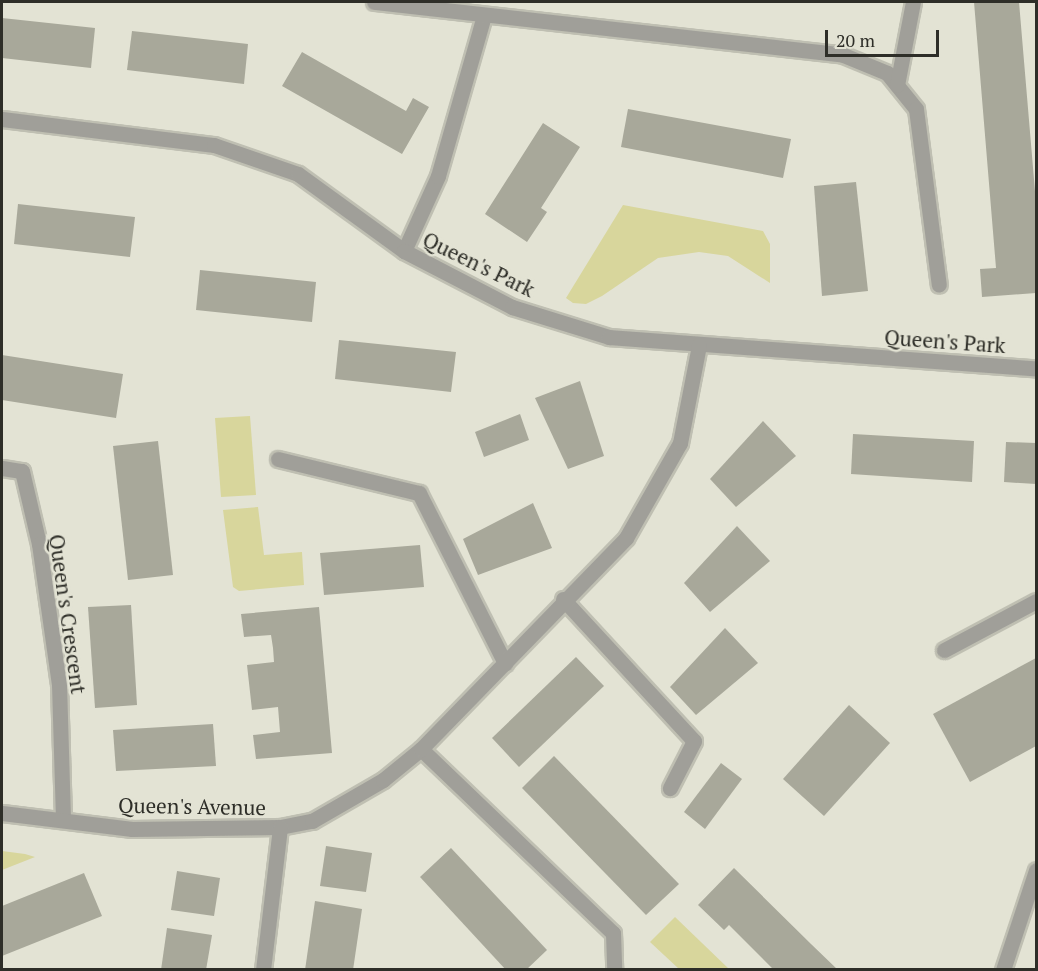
<!DOCTYPE html>
<style>
body{margin:0}
#map{position:relative;width:1038px;height:971px;overflow:hidden;background:#e3e3d4;font-family:"PT Serif",serif}
div>[style]{position:absolute}
[style*='--x']{left:calc(var(--x)*1px);top:calc(var(--y)*1px);width:calc(var(--w)*1px);rotate:calc(var(--a)*1deg)}
.green>*{inset:0;background:#d8d69c}
.building>*{inset:0;background:#a8a89a}
.roads{filter:drop-shadow(2px 0 #bfbfb2) drop-shadow(-2px 0 #bfbfb2) drop-shadow(0 2px #bfbfb2) drop-shadow(0 -2px #bfbfb2)}
.lane>*{height:15px;margin:-7.5px;padding:0 7.5px;transform-origin:7.5px;border-radius:7.5px;background:#a09f99}
.street>*{height:15px;margin:-7.5px;padding:0 7.5px;transform-origin:7.5px;border-radius:7.5px;background:#a09f99}
span{translate:-50% -50%;white-space:nowrap;text-align:center;line-height:1.15;-webkit-text-stroke:5px #e3e3d4;paint-order:stroke}
.street-label{font-size:21px;color:#2e2e28}
.frame{position:absolute;inset:0;border:3px solid #2e2e28;pointer-events:none}
.scale{position:absolute;left:825px;top:30px;width:114px;height:27px;box-sizing:border-box;border:3px solid #2e2e28;border-top:0;padding-left:8px;font-size:18px;line-height:21px;white-space:nowrap;color:#2e2e28;-webkit-text-stroke:4px #e3e3d4;paint-order:stroke}
</style>
<div id="map">
<div class="green">
<i style="clip-path:polygon(623px 205px,763px 231px,770px 244px,770px 283px,728px 256px,699px 252px,658px 258px,602px 296px,586px 304px,573px 303px,566px 298px)"></i>
<i style="clip-path:polygon(250px 416px,256px 495px,221px 497px,215px 418px)"></i>
<i style="clip-path:polygon(258px 507px,264px 555px,302px 552px,304px 585px,239px 591px,233px 587px,223px 510px)"></i>
<i style="clip-path:polygon(2px 851px,25px 854px,35px 857px,2px 870px)"></i>
<i style="clip-path:polygon(675px 917px,729px 969px,679px 969px,650px 942px)"></i>
</div>
<div class="building">
<i style="clip-path:polygon(974px 2px,1019px 2px,1036px 203px,1036px 293px,982px 297px,980px 269px,996px 268px)"></i>
<i style="clip-path:polygon(2px 18px,95px 28px,91px 68px,2px 58px)"></i>
<i style="clip-path:polygon(132px 31px,248px 44px,244px 84px,127px 70px)"></i>
<i style="clip-path:polygon(302px 52px,406px 111px,413px 98px,429px 107px,402px 154px,282px 86px)"></i>
<i style="clip-path:polygon(628px 109px,791px 139px,783px 178px,621px 147px)"></i>
<i style="clip-path:polygon(543px 123px,580px 147px,541px 208px,547px 212px,527px 242px,485px 214px)"></i>
<i style="clip-path:polygon(856px 182px,868px 291px,822px 296px,814px 186px)"></i>
<i style="clip-path:polygon(18px 204px,135px 217px,130px 257px,14px 244px)"></i>
<i style="clip-path:polygon(200px 270px,316px 282px,312px 322px,196px 310px)"></i>
<i style="clip-path:polygon(339px 340px,456px 352px,451px 392px,335px 379px)"></i>
<i style="clip-path:polygon(2px 355px,123px 374px,116px 418px,2px 400px)"></i>
<i style="clip-path:polygon(580px 381px,604px 456px,568px 469px,535px 398px)"></i>
<i style="clip-path:polygon(520px 414px,529px 440px,484px 457px,475px 432px)"></i>
<i style="clip-path:polygon(763px 421px,796px 456px,736px 507px,710px 479px)"></i>
<i style="clip-path:polygon(853px 434px,974px 441px,972px 482px,851px 474px)"></i>
<i style="clip-path:polygon(158px 441px,173px 575px,128px 580px,113px 446px)"></i>
<i style="clip-path:polygon(1006px 442px,1036px 443px,1036px 484px,1004px 482px)"></i>
<i style="clip-path:polygon(533px 503px,552px 548px,478px 575px,463px 539px)"></i>
<i style="clip-path:polygon(737px 526px,770px 561px,710px 612px,684px 583px)"></i>
<i style="clip-path:polygon(420px 545px,424px 587px,324px 595px,320px 553px)"></i>
<i style="clip-path:polygon(131px 605px,137px 705px,95px 708px,88px 607px)"></i>
<i style="clip-path:polygon(319px 607px,332px 753px,256px 759px,253px 735px,280px 732px,278px 707px,252px 710px,247px 665px,274px 662px,273px 648px,271px 635px,244px 637px,241px 614px)"></i>
<i style="clip-path:polygon(725px 628px,758px 663px,696px 715px,670px 687px)"></i>
<i style="clip-path:polygon(576px 657px,604px 686px,519px 767px,492px 738px)"></i>
<i style="clip-path:polygon(1036px 658px,1036px 746px,970px 782px,933px 714px)"></i>
<i style="clip-path:polygon(849px 705px,890px 743px,824px 816px,783px 779px)"></i>
<i style="clip-path:polygon(213px 724px,216px 766px,116px 771px,113px 730px)"></i>
<i style="clip-path:polygon(554px 756px,679px 884px,646px 915px,522px 788px)"></i>
<i style="clip-path:polygon(721px 763px,742px 779px,705px 829px,684px 812px)"></i>
<i style="clip-path:polygon(326px 846px,372px 853px,366px 892px,320px 886px)"></i>
<i style="clip-path:polygon(451px 848px,547px 950px,526px 970px,506px 970px,420px 877px)"></i>
<i style="clip-path:polygon(734px 868px,811px 944px,838px 970px,774px 970px,729px 925px,724px 930px,698px 905px)"></i>
<i style="clip-path:polygon(177px 871px,220px 878px,214px 916px,171px 910px)"></i>
<i style="clip-path:polygon(84px 873px,102px 916px,2px 956px,2px 906px)"></i>
<i style="clip-path:polygon(315px 901px,362px 909px,353px 970px,305px 970px)"></i>
<i style="clip-path:polygon(167px 928px,212px 935px,206px 970px,161px 970px)"></i>
</div>
<div class="roads">
<div class="lane">
<i style="--x:404;--y:251;--w:82;--a:-65.6"></i>
<i style="--x:438;--y:176;--w:166;--a:-74"></i>
<i style="--x:278;--y:459;--w:145;--a:13.6"></i>
<i style="--x:419;--y:493;--w:191;--a:63.2"></i>
<i style="--x:1003;--y:970;--w:105;--a:-71.7"></i>
</div>
<div class="street">
<i style="--x:374;--y:2;--w:470;--a:6.4"></i>
<i style="--x:841;--y:54;--w:50;--a:22.4"></i>
<i style="--x:887;--y:73;--w:46;--a:51.1"></i>
<i style="--x:916;--y:109;--w:177;--a:82.6"></i>
<i style="--x:897;--y:85;--w:85;--a:-79.1"></i>
<i style="--x:2;--y:119;--w:214;--a:7"></i>
<i style="--x:214;--y:145;--w:89;--a:19"></i>
<i style="--x:298;--y:174;--w:131;--a:36"></i>
<i style="--x:404;--y:251;--w:122;--a:27.4"></i>
<i style="--x:512;--y:307;--w:102;--a:17.2"></i>
<i style="--x:609;--y:337;--w:428;--a:4.2"></i>
<i style="--x:2;--y:468;--w:20;--a:9"></i>
<i style="--x:22;--y:471;--w:75;--a:76.9"></i>
<i style="--x:39;--y:544;--w:141;--a:81.9"></i>
<i style="--x:59;--y:684;--w:136;--a:88.3"></i>
<i style="--x:563;--y:599;--w:193;--a:47.3"></i>
<i style="--x:694;--y:741;--w:53;--a:117.1"></i>
<i style="--x:944;--y:650;--w:104;--a:-28"></i>
<i style="--x:421;--y:749;--w:266;--a:43.8"></i>
<i style="--x:613;--y:933;--w:37;--a:88"></i>
<i style="--x:2;--y:813;--w:131;--a:7"></i>
<i style="--x:132;--y:829;--w:148;--a:-0.8"></i>
<i style="--x:280;--y:827;--w:33;--a:-11"></i>
<i style="--x:312;--y:821;--w:82;--a:-30"></i>
<i style="--x:383;--y:780;--w:49;--a:-39.2"></i>
<i style="--x:421;--y:749;--w:294;--a:-45.8"></i>
<i style="--x:626;--y:538;--w:109;--a:-60.4"></i>
<i style="--x:680;--y:443;--w:100;--a:-79"></i>
<i style="--x:263;--y:970;--w:144;--a:-83.2"></i>
</div>
</div>
<div class="street-label">
<span style="left:479px;top:264px;rotate:26deg">Queen's Park</span>
<span style="left:945px;top:341px;rotate:4deg">Queen's Park</span>
<span style="left:68px;top:614px;rotate:82deg">Queen's Crescent</span>
<span style="left:192px;top:806px;rotate:1deg">Queen's Avenue</span>
</div>
<div class="frame"></div>
<div class="scale">20 m</div>
</div>
